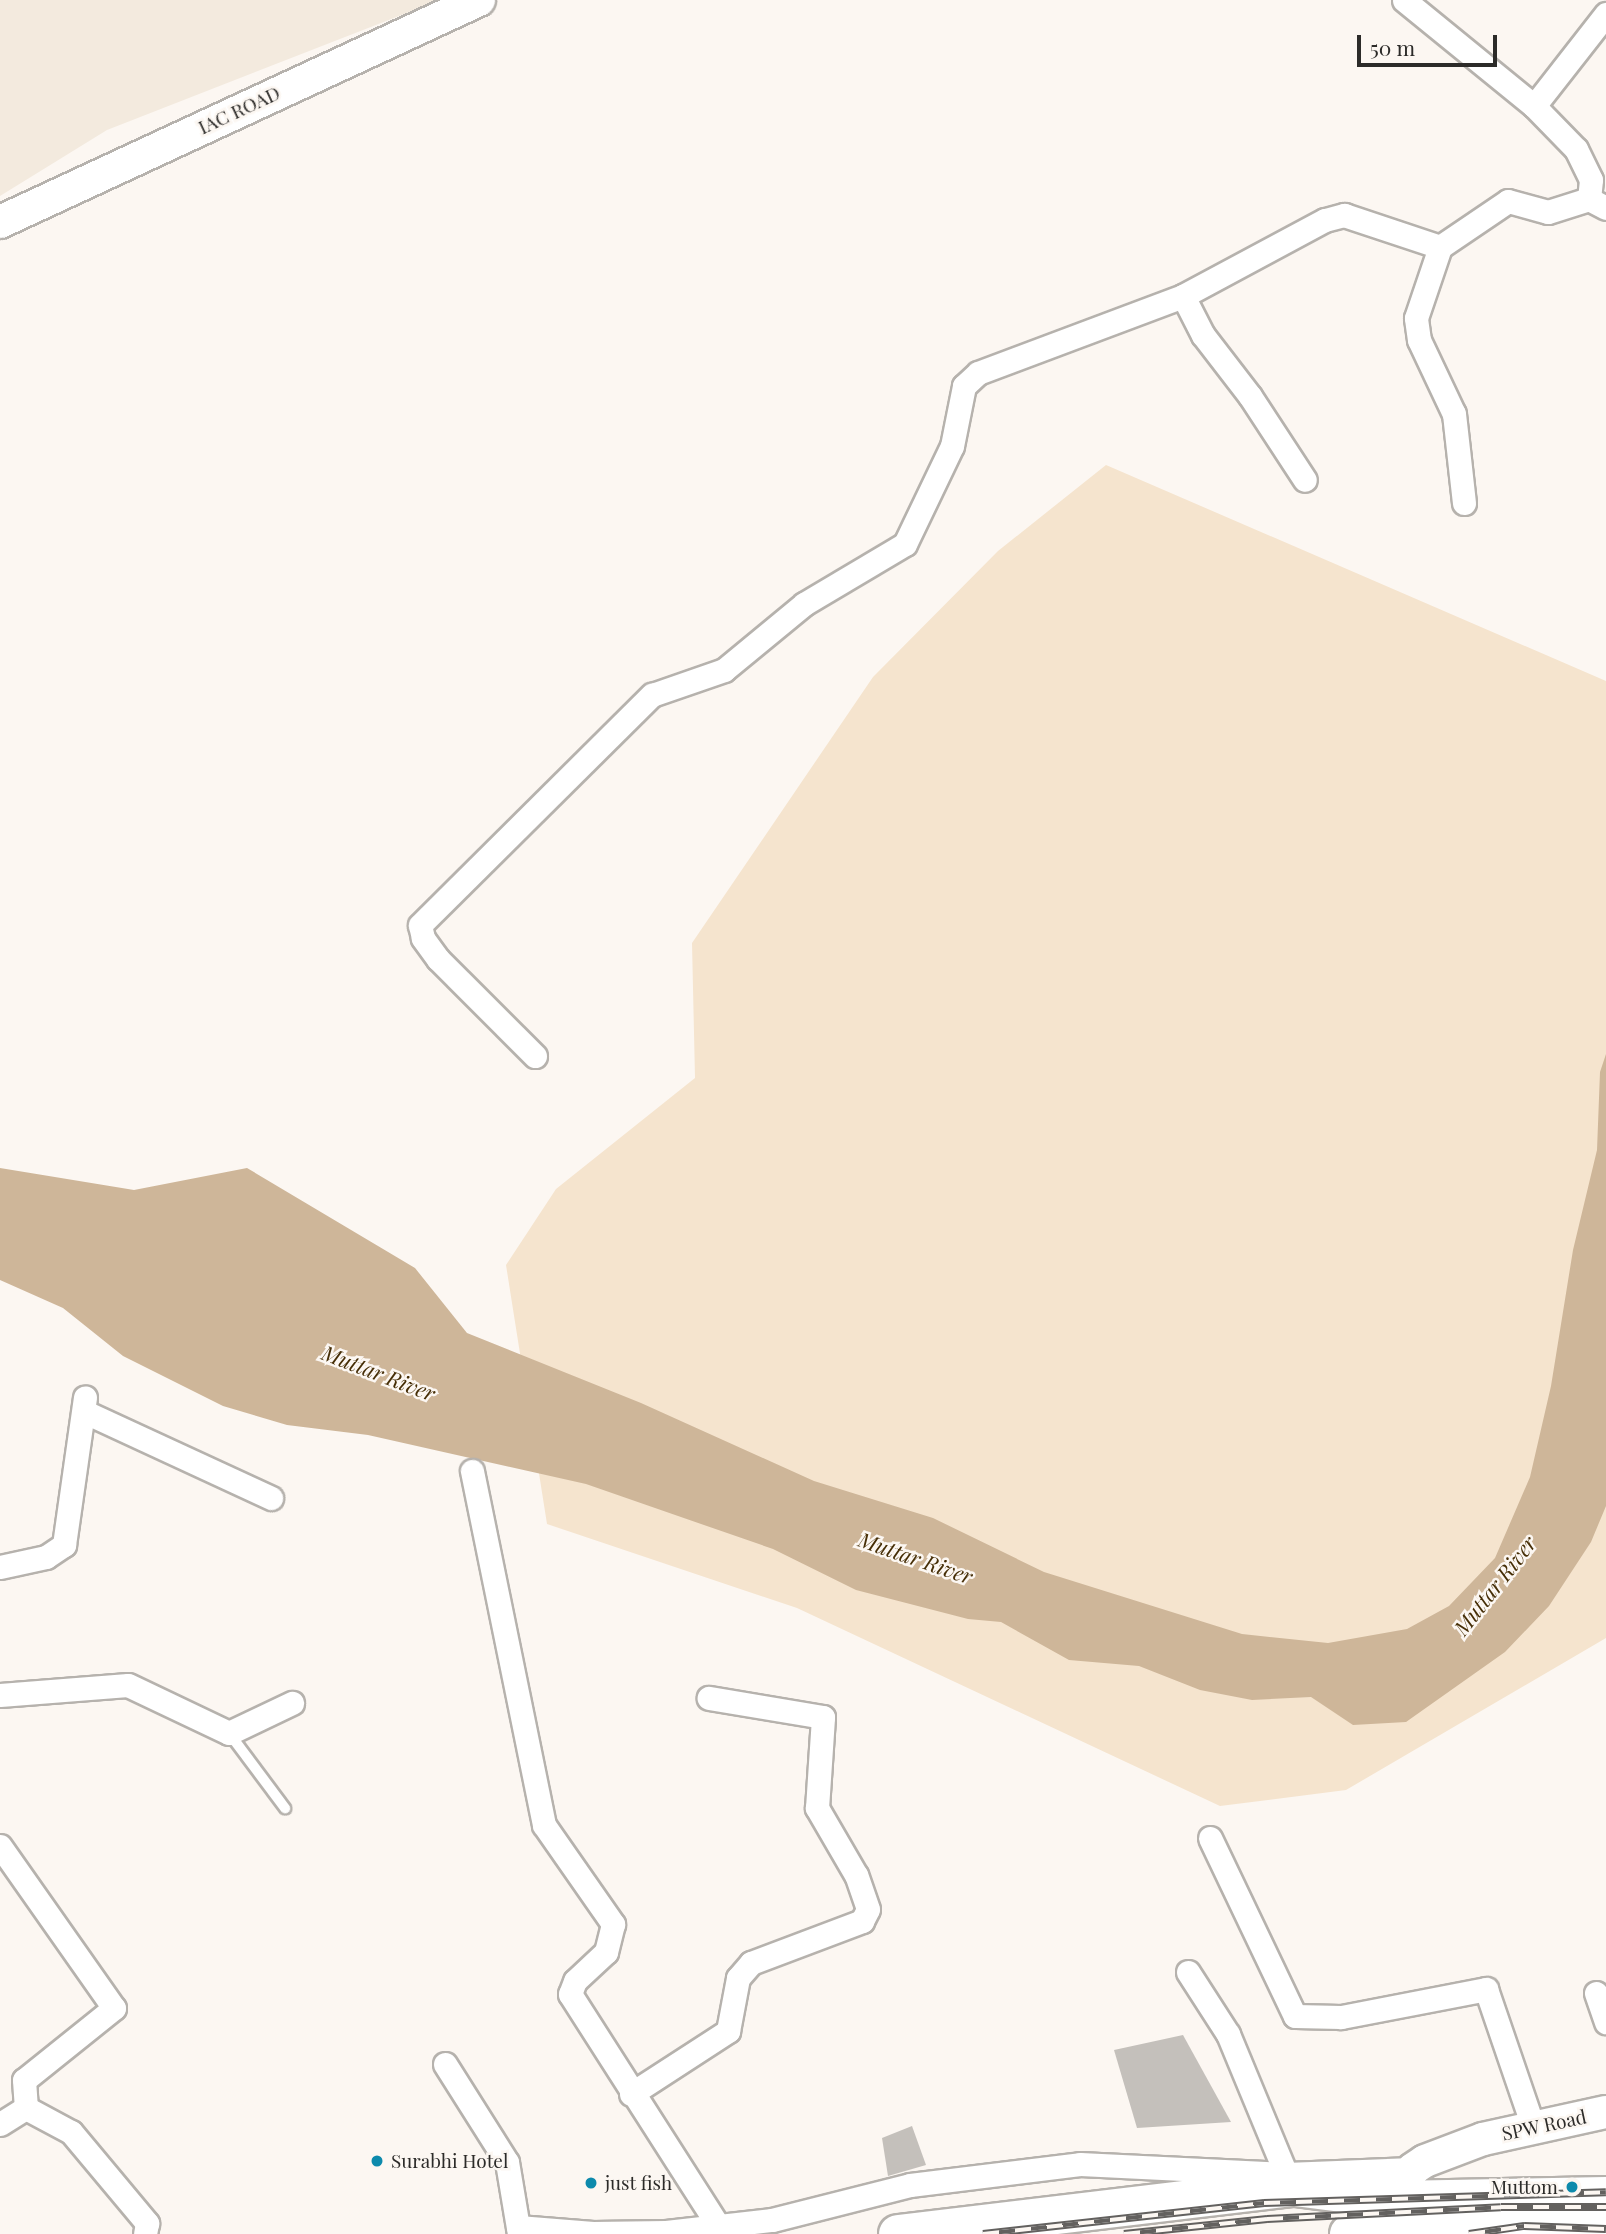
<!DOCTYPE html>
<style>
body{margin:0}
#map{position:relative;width:1606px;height:2234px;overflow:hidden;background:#fcf7f2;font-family:"Playfair Display",serif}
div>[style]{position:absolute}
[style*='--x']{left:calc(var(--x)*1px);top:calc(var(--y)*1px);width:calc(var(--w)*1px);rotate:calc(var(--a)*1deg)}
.built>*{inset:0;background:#f3eade}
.green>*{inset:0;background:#f5e4ce}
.water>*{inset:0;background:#ceb699}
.building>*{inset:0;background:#c4c0bb}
.roads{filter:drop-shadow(2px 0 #b6b2ad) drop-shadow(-2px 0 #b6b2ad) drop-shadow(0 2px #b6b2ad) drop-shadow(0 -2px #b6b2ad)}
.lane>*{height:10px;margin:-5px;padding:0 5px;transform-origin:5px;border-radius:5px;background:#fff}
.street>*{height:23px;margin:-11.5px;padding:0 11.5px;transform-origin:11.5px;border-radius:11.5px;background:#fff}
.secondary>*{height:32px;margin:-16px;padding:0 16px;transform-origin:16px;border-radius:16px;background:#fff}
.highway>*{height:38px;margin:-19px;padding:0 19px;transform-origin:19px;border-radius:19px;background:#fff}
.rail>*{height:8px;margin-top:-4px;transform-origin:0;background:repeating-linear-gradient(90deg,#fcf7f2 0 16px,#63615f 0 32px);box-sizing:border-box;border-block:2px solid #63615f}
.dots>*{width:19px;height:19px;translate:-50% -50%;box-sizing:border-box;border:4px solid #fcf7f2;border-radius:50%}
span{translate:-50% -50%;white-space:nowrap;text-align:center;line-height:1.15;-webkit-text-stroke:5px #fcf7f2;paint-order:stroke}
.street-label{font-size:19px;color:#2c2b29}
.poi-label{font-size:19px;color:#2c2b29}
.left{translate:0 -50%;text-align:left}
.right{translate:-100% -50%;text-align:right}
.water-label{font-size:21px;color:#462e06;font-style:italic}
.scale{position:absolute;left:1357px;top:35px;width:140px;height:32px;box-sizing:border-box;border:4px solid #2c2b29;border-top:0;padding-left:9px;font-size:21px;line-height:24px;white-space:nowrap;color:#2c2b29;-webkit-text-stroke:5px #fcf7f2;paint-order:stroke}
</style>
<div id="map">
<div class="built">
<i style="clip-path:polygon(0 0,440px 0,107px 130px,0 196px)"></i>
</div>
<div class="green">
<i style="clip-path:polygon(1106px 465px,1606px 681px,1606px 1638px,1346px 1790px,1220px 1806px,797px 1608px,547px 1524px,506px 1265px,556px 1189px,695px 1078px,692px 943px,873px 677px,998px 551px)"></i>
</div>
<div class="water">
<i style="clip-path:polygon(1606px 1054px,1606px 1506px,1591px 1542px,1549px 1606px,1505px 1652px,1406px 1722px,1353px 1725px,1311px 1697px,1252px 1700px,1200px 1690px,1139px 1666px,1069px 1660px,1001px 1622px,968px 1619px,856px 1590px,773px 1549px,586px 1484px,368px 1435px,287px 1425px,223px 1406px,123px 1356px,63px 1308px,0 1280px,0 1168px,134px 1190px,247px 1168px,415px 1268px,467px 1333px,641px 1403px,814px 1481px,933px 1518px,1044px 1572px,1242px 1634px,1328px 1643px,1407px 1629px,1449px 1606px,1495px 1558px,1530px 1477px,1551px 1386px,1573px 1250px,1597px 1150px,1600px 1072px)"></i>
</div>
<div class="building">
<i style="clip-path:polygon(1183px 2035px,1231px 2122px,1137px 2128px,1114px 2050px)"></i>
<i style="clip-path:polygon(912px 2126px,926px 2165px,888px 2176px,882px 2138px)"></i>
</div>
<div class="roads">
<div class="lane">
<i style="--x:229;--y:1733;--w:94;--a:53.3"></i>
</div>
<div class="street">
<i style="--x:1404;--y:0;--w:168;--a:39.2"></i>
<i style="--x:1534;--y:106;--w:60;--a:45.7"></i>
<i style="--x:1576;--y:149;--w:34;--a:64"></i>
<i style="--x:1591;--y:180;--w:19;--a:96"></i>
<i style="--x:1534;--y:106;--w:117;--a:-52"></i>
<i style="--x:1183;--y:296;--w:44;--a:62.9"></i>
<i style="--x:1203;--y:335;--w:77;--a:52.4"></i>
<i style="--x:1250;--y:396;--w:100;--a:56.8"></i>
<i style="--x:1464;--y:503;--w:90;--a:-96.4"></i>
<i style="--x:1454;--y:414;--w:82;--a:-115.3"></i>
<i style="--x:1419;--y:340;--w:22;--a:-98"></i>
<i style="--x:1416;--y:318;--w:75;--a:-71.3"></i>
<i style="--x:1440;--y:247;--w:82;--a:-34.1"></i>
<i style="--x:1508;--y:201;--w:41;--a:15.4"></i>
<i style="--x:1548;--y:212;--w:43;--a:-17.6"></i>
<i style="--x:1589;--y:199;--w:19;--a:28"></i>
<i style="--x:535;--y:1056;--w:137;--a:-135"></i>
<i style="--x:438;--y:959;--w:26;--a:-126"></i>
<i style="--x:423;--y:938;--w:13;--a:-103"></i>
<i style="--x:420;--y:925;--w:327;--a:-44.8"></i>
<i style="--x:652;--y:695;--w:76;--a:-19.1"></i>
<i style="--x:724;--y:670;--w:104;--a:-39.5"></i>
<i style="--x:804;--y:604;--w:117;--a:-30.7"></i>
<i style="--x:905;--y:544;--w:109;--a:-64.4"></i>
<i style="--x:952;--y:446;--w:61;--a:-78.7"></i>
<i style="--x:964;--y:386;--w:19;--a:-43"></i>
<i style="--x:978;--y:373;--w:219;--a:-20.6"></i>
<i style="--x:1183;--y:296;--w:161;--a:-28.2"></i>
<i style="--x:1325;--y:220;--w:20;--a:-15"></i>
<i style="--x:1344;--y:215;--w:101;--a:18.4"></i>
<i style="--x:85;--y:1412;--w:205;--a:24.8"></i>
<i style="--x:472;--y:1471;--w:361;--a:78.5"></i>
<i style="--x:544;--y:1825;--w:121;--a:55.1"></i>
<i style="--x:613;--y:1924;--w:29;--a:104"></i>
<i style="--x:606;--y:1952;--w:42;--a:136.9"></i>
<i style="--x:575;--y:1981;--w:14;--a:111"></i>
<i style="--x:570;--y:1994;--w:274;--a:57.4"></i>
<i style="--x:0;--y:1567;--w:47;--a:-12.3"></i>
<i style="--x:46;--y:1557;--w:22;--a:-34"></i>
<i style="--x:64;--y:1545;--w:149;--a:-81.9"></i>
<i style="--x:0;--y:1695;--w:128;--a:-4.5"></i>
<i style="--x:128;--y:1685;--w:112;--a:25.4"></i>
<i style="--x:229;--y:1733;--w:70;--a:-25.5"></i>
<i style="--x:1210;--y:1838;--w:197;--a:64.5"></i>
<i style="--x:1295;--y:2016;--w:46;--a:1.2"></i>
<i style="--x:1341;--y:2017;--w:148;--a:-10.9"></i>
<i style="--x:1486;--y:1989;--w:145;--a:71.1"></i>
<i style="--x:0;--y:1846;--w:198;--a:54.9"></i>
<i style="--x:114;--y:2008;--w:115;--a:141.3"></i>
<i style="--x:24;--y:2080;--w:28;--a:86"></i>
<i style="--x:26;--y:2108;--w:51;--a:28.1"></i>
<i style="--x:71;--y:2132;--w:119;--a:50.1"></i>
<i style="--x:147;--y:2223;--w:11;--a:100"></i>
<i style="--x:1188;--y:1972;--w:74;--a:57.2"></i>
<i style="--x:1228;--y:2034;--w:152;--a:67.5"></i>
<i style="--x:1596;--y:1993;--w:31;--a:71"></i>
<i style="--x:445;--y:2064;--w:116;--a:57.7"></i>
<i style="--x:507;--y:2162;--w:73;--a:80.5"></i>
<i style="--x:631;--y:2094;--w:116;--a:-33"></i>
<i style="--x:728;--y:2031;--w:54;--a:-79.3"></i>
<i style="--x:738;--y:1978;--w:20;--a:-49"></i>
<i style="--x:751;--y:1963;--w:119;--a:-20.7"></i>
<i style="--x:862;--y:1921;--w:13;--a:-63"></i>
<i style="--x:868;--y:1909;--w:36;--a:-109"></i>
<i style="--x:856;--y:1875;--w:78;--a:-120.2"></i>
<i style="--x:817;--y:1808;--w:91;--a:-86.2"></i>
<i style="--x:823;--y:1717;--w:116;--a:-170.5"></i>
<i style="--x:0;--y:2124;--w:31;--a:-32"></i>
<i style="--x:518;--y:2227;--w:75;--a:4.6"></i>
<i style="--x:593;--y:2233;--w:73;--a:-0.8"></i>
<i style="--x:666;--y:2232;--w:107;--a:-6.5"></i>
<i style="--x:772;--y:2220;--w:142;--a:-14.2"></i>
<i style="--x:910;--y:2185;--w:171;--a:-7"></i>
<i style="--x:1080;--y:2164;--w:206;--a:2.8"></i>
<i style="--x:1286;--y:2174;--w:127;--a:-2.3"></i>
</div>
<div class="secondary">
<i style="--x:0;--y:222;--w:528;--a:-24.87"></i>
<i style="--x:1396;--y:2200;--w:35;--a:-61"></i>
<i style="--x:1413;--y:2169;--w:14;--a:-34"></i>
<i style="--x:1425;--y:2161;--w:62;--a:-20.8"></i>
<i style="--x:1483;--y:2139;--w:126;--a:-12.4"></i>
</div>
<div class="highway">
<i style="--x:898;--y:2234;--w:400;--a:-6.8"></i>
<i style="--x:1295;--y:2187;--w:102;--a:7.3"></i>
<i style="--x:1396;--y:2200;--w:210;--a:-1.1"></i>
<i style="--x:1349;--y:2234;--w:87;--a:-3.9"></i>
<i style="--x:1436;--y:2228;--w:170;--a:1.3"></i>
</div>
</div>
<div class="rail">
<i style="--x:983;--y:2234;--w:283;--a:-6.3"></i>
<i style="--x:1264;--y:2203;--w:342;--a:-1.8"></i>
<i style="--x:1124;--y:2234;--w:144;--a:-6"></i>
<i style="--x:1267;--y:2219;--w:234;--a:-2.9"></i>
<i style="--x:1501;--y:2207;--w:105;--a:0"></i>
<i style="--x:1469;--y:2234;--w:56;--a:-8.3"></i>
<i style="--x:1524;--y:2226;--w:82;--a:2.1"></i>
</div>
<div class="dots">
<i style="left:377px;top:2161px;background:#0d8aac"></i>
<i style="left:591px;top:2183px;background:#0d8aac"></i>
<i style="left:1572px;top:2187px;background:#0d8aac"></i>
</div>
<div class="street-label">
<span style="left:239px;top:110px;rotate:-25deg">IAC ROAD</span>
<span style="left:1544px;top:2125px;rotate:-12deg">SPW Road</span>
</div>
<div class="poi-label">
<span class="left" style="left:391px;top:2161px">Surabhi Hotel</span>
<span class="left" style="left:605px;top:2183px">just fish</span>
<span class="right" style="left:1558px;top:2187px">Muttom</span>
</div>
<div class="water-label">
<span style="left:379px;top:1372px;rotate:21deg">Muttar River</span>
<span style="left:916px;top:1557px;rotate:19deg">Muttar River</span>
<span style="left:1494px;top:1585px;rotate:-52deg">Muttar River</span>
</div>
<div class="scale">50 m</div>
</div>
